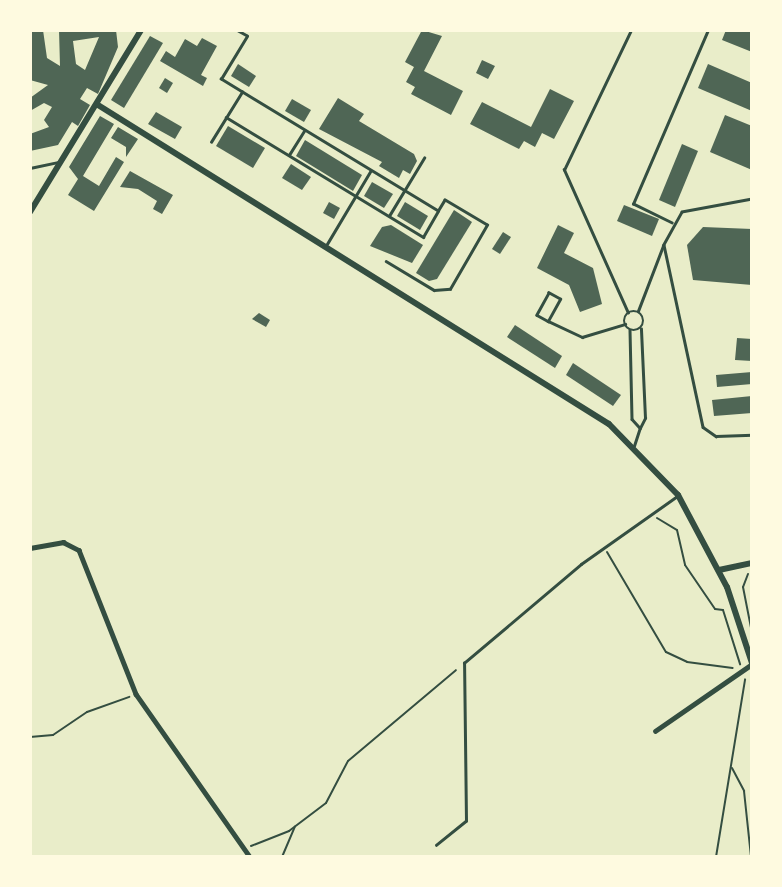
<!DOCTYPE html>
<style>
body{margin:0}
#map{position:relative;width:782px;height:887px;overflow:hidden;background:#e9edc9;font-family:Overpass,sans-serif}
div>[style]{position:absolute}
[style*='--x']{left:calc(var(--x)*1px);top:calc(var(--y)*1px);width:calc(var(--w)*1px);rotate:calc(var(--a)*1deg)}
.building>*{inset:0;background:#4f6655}
.path>*{height:2px;margin:-1px;padding:0 1px;transform-origin:1px;border-radius:1px;background:#344e41}
.service>*{height:2.5px;margin:-1.25px;padding:0 1.25px;transform-origin:1.25px;border-radius:1.25px;background:#344e41}
.service>.ring{margin:-1.25px;padding:0;box-sizing:content-box;background:none;border:2.5px solid #344e41;border-radius:50%}
.minor>*{height:4.5px;margin:-2.25px;padding:0 2.25px;transform-origin:2.25px;border-radius:2.25px;background:#344e41}
.tertiary>*{height:6px;margin:-3px;padding:0 3px;transform-origin:3px;border-radius:3px;background:#344e41}
span{translate:-50% -50%;white-space:nowrap;text-align:center;line-height:1.15;-webkit-text-stroke:7px #fefae0;paint-order:stroke}
.frame{position:absolute;inset:0;border:32px solid #fefae0;pointer-events:none}
</style>
<div id="map">
<div class="building">
<i style="clip-path:polygon(evenodd,30px 30px,43px 30px,47px 58px,60px 66px,59px 30px,116px 30px,118px 47px,98px 94px,87px 88px,80px 99px,90px 105px,78px 126px,72px 122px,58px 145px,30px 151px,30px 134px,49px 127px,44px 120px,52px 107px,44px 103px,30px 111px,30px 98px,48px 85px,30px 80px,30px 30px,99px 37px,85px 70px,76px 64px,73px 41px,99px 37px)"></i>
<i style="clip-path:polygon(422px 30px,442px 36px,424px 71px,463px 91px,451px 115px,411px 94px,415px 87px,406px 82px,414px 67px,405px 62px)"></i>
<i style="clip-path:polygon(726px 30px,752px 30px,752px 52px,722px 40px)"></i>
<i style="clip-path:polygon(150px 36px,163px 43px,124px 108px,111px 100px)"></i>
<i style="clip-path:polygon(202px 38px,217px 46px,201px 75px,207px 78px,203px 86px,160px 61px,166px 51px,175px 57px,185px 39px,197px 46px)"></i>
<i style="clip-path:polygon(482px 60px,495px 66px,488px 79px,476px 73px)"></i>
<i style="clip-path:polygon(238px 64px,256px 76px,249px 87px,231px 76px)"></i>
<i style="clip-path:polygon(708px 64px,752px 83px,752px 111px,698px 88px)"></i>
<i style="clip-path:polygon(165px 78px,173px 83px,167px 93px,159px 88px)"></i>
<i style="clip-path:polygon(550px 89px,574px 101px,554px 139px,542px 133px,535px 147px,524px 141px,519px 149px,470px 124px,482px 102px,531px 127px)"></i>
<i style="clip-path:polygon(338px 98px,364px 114px,359px 121px,414px 154px,417px 161px,410px 174px,403px 170px,399px 178px,379px 166px,382px 162px,319px 129px)"></i>
<i style="clip-path:polygon(292px 99px,311px 110px,304px 122px,285px 111px)"></i>
<i style="clip-path:polygon(156px 112px,182px 127px,175px 139px,148px 124px)"></i>
<i style="clip-path:polygon(725px 115px,752px 126px,752px 170px,710px 152px)"></i>
<i style="clip-path:polygon(100px 116px,114px 124px,83px 176px,99px 186px,116px 157px,124px 162px,94px 211px,68px 195px,78px 179px,69px 167px)"></i>
<i style="clip-path:polygon(228px 126px,265px 148px,253px 168px,216px 146px)"></i>
<i style="clip-path:polygon(118px 127px,138px 139px,126px 157px,126px 147px,111px 138px)"></i>
<i style="clip-path:polygon(305px 140px,362px 175px,353px 191px,296px 156px)"></i>
<i style="clip-path:polygon(682px 144px,698px 151px,675px 207px,659px 200px)"></i>
<i style="clip-path:polygon(291px 164px,311px 177px,302px 190px,282px 178px)"></i>
<i style="clip-path:polygon(130px 171px,173px 195px,162px 214px,153px 209px,157px 201px,138px 189px,120px 187px)"></i>
<i style="clip-path:polygon(372px 182px,393px 194px,384px 208px,364px 196px)"></i>
<i style="clip-path:polygon(329px 202px,340px 208px,334px 219px,323px 213px)"></i>
<i style="clip-path:polygon(405px 202px,428px 216px,420px 230px,397px 216px)"></i>
<i style="clip-path:polygon(624px 205px,659px 219px,652px 236px,617px 221px)"></i>
<i style="clip-path:polygon(454px 210px,472px 222px,437px 279px,429px 281px,416px 273px)"></i>
<i style="clip-path:polygon(391px 225px,423px 245px,412px 263px,370px 246px,382px 227px)"></i>
<i style="clip-path:polygon(558px 225px,574px 233px,564px 253px,593px 268px,602px 304px,580px 312px,569px 285px,537px 268px)"></i>
<i style="clip-path:polygon(703px 227px,752px 229px,752px 285px,693px 280px,687px 245px)"></i>
<i style="clip-path:polygon(503px 232px,511px 237px,500px 254px,492px 249px)"></i>
<i style="clip-path:polygon(259px 313px,270px 320px,266px 327px,252px 319px)"></i>
<i style="clip-path:polygon(515px 325px,562px 356px,555px 368px,507px 337px)"></i>
<i style="clip-path:polygon(737px 338px,752px 339px,752px 361px,735px 360px)"></i>
<i style="clip-path:polygon(573px 363px,621px 395px,613px 406px,566px 375px)"></i>
<i style="clip-path:polygon(752px 372px,752px 384px,717px 387px,716px 375px)"></i>
<i style="clip-path:polygon(752px 396px,752px 413px,714px 416px,712px 400px)"></i>
</div>
<div class="path">
<i style="--x:657;--y:518;--w:23;--a:31"></i>
<i style="--x:677;--y:530;--w:36;--a:77"></i>
<i style="--x:685;--y:565;--w:53;--a:55.7"></i>
<i style="--x:715;--y:609;--w:8;--a:7"></i>
<i style="--x:723;--y:610;--w:57;--a:72.5"></i>
<i style="--x:607;--y:552;--w:116;--a:59.5"></i>
<i style="--x:666;--y:652;--w:23;--a:25"></i>
<i style="--x:687;--y:662;--w:46;--a:7.4"></i>
<i style="--x:748;--y:574;--w:14;--a:111"></i>
<i style="--x:743;--y:587;--w:47;--a:78.9"></i>
<i style="--x:30;--y:737;--w:23;--a:-5"></i>
<i style="--x:53;--y:735;--w:41;--a:-34.1"></i>
<i style="--x:87;--y:712;--w:45;--a:-19.7"></i>
<i style="--x:732;--y:768;--w:26;--a:62"></i>
<i style="--x:744;--y:791;--w:66;--a:83.9"></i>
<i style="--x:251;--y:846;--w:41;--a:-21.5"></i>
<i style="--x:289;--y:831;--w:46;--a:-37.1"></i>
<i style="--x:326;--y:803;--w:47;--a:-62.4"></i>
<i style="--x:348;--y:761;--w:141;--a:-40.1"></i>
<i style="--x:282;--y:857;--w:33;--a:-67"></i>
<i style="--x:716;--y:857;--w:180;--a:-80.7"></i>
</div>
<div class="service">
<i style="--x:226;--y:117;--w:231;--a:31.3"></i>
<i style="--x:423;--y:237;--w:30;--a:-60"></i>
<i style="--x:438;--y:211;--w:254;--a:-148.7"></i>
<i style="--x:221;--y:79;--w:50;--a:-58.8"></i>
<i style="--x:247;--y:36;--w:13;--a:-151"></i>
<i style="--x:211;--y:142;--w:59;--a:-58.2"></i>
<i style="--x:289;--y:155;--w:28;--a:-58"></i>
<i style="--x:30;--y:168;--w:29;--a:-12"></i>
<i style="--x:752;--y:199;--w:71;--a:169.5"></i>
<i style="--x:682;--y:212;--w:38;--a:119"></i>
<i style="--x:664;--y:245;--w:186;--a:77.9"></i>
<i style="--x:703;--y:427;--w:16;--a:35"></i>
<i style="--x:716;--y:436;--w:36;--a:-2"></i>
<i style="--x:389;--y:216;--w:68;--a:-58.9"></i>
<i style="--x:672;--y:223;--w:43;--a:-154"></i>
<i style="--x:633;--y:204;--w:189;--a:-66.7"></i>
<i style="--x:327;--y:244;--w:84;--a:-59.2"></i>
<i style="--x:386;--y:261;--w:56;--a:31.1"></i>
<i style="--x:434;--y:290;--w:16;--a:-4"></i>
<i style="--x:450;--y:289;--w:74;--a:-60"></i>
<i style="--x:487;--y:225;--w:49;--a:-149.2"></i>
<i style="--x:445;--y:200;--w:12;--a:121"></i>
<i style="--x:638;--y:311;--w:70;--a:-69"></i>
<i class="ring" style="left:624px;top:311px;width:17.5px;height:17.5px"></i>
<i style="--x:628;--y:313;--w:157;--a:-114.1"></i>
<i style="--x:564;--y:170;--w:155;--a:-64.4"></i>
<i style="--x:548;--y:321;--w:25;--a:-61"></i>
<i style="--x:560;--y:299;--w:13;--a:-151"></i>
<i style="--x:549;--y:293;--w:25;--a:119"></i>
<i style="--x:537;--y:315;--w:13;--a:29"></i>
<i style="--x:548;--y:321;--w:38;--a:25"></i>
<i style="--x:582;--y:337;--w:45;--a:-16.8"></i>
<i style="--x:630;--y:330;--w:89;--a:88.7"></i>
<i style="--x:632;--y:419;--w:12;--a:48"></i>
<i style="--x:640;--y:428;--w:11;--a:-63"></i>
<i style="--x:645;--y:418;--w:89;--a:-92.6"></i>
<i style="--x:634;--y:446;--w:19;--a:-72"></i>
<i style="--x:436;--y:845;--w:38;--a:-39"></i>
<i style="--x:466;--y:821;--w:158;--a:-90.7"></i>
<i style="--x:464;--y:663;--w:153;--a:-40.2"></i>
<i style="--x:581;--y:564;--w:116;--a:-35.2"></i>
</div>
<div class="minor">
<i style="--x:30;--y:548;--w:34;--a:-10"></i>
<i style="--x:63;--y:542;--w:18;--a:27"></i>
<i style="--x:79;--y:550;--w:155;--a:68.4"></i>
<i style="--x:136;--y:694;--w:199;--a:55"></i>
<i style="--x:655;--y:731;--w:118;--a:-34.6"></i>
</div>
<div class="tertiary">
<i style="--x:98;--y:105;--w:602;--a:31.98"></i>
<i style="--x:609;--y:424;--w:99;--a:45.8"></i>
<i style="--x:678;--y:495;--w:104;--a:62"></i>
<i style="--x:727;--y:587;--w:80;--a:71.8"></i>
<i style="--x:30;--y:212;--w:213;--a:-58.6"></i>
<i style="--x:719;--y:570;--w:34;--a:-12"></i>
</div>
<div class="frame"></div>
</div>
